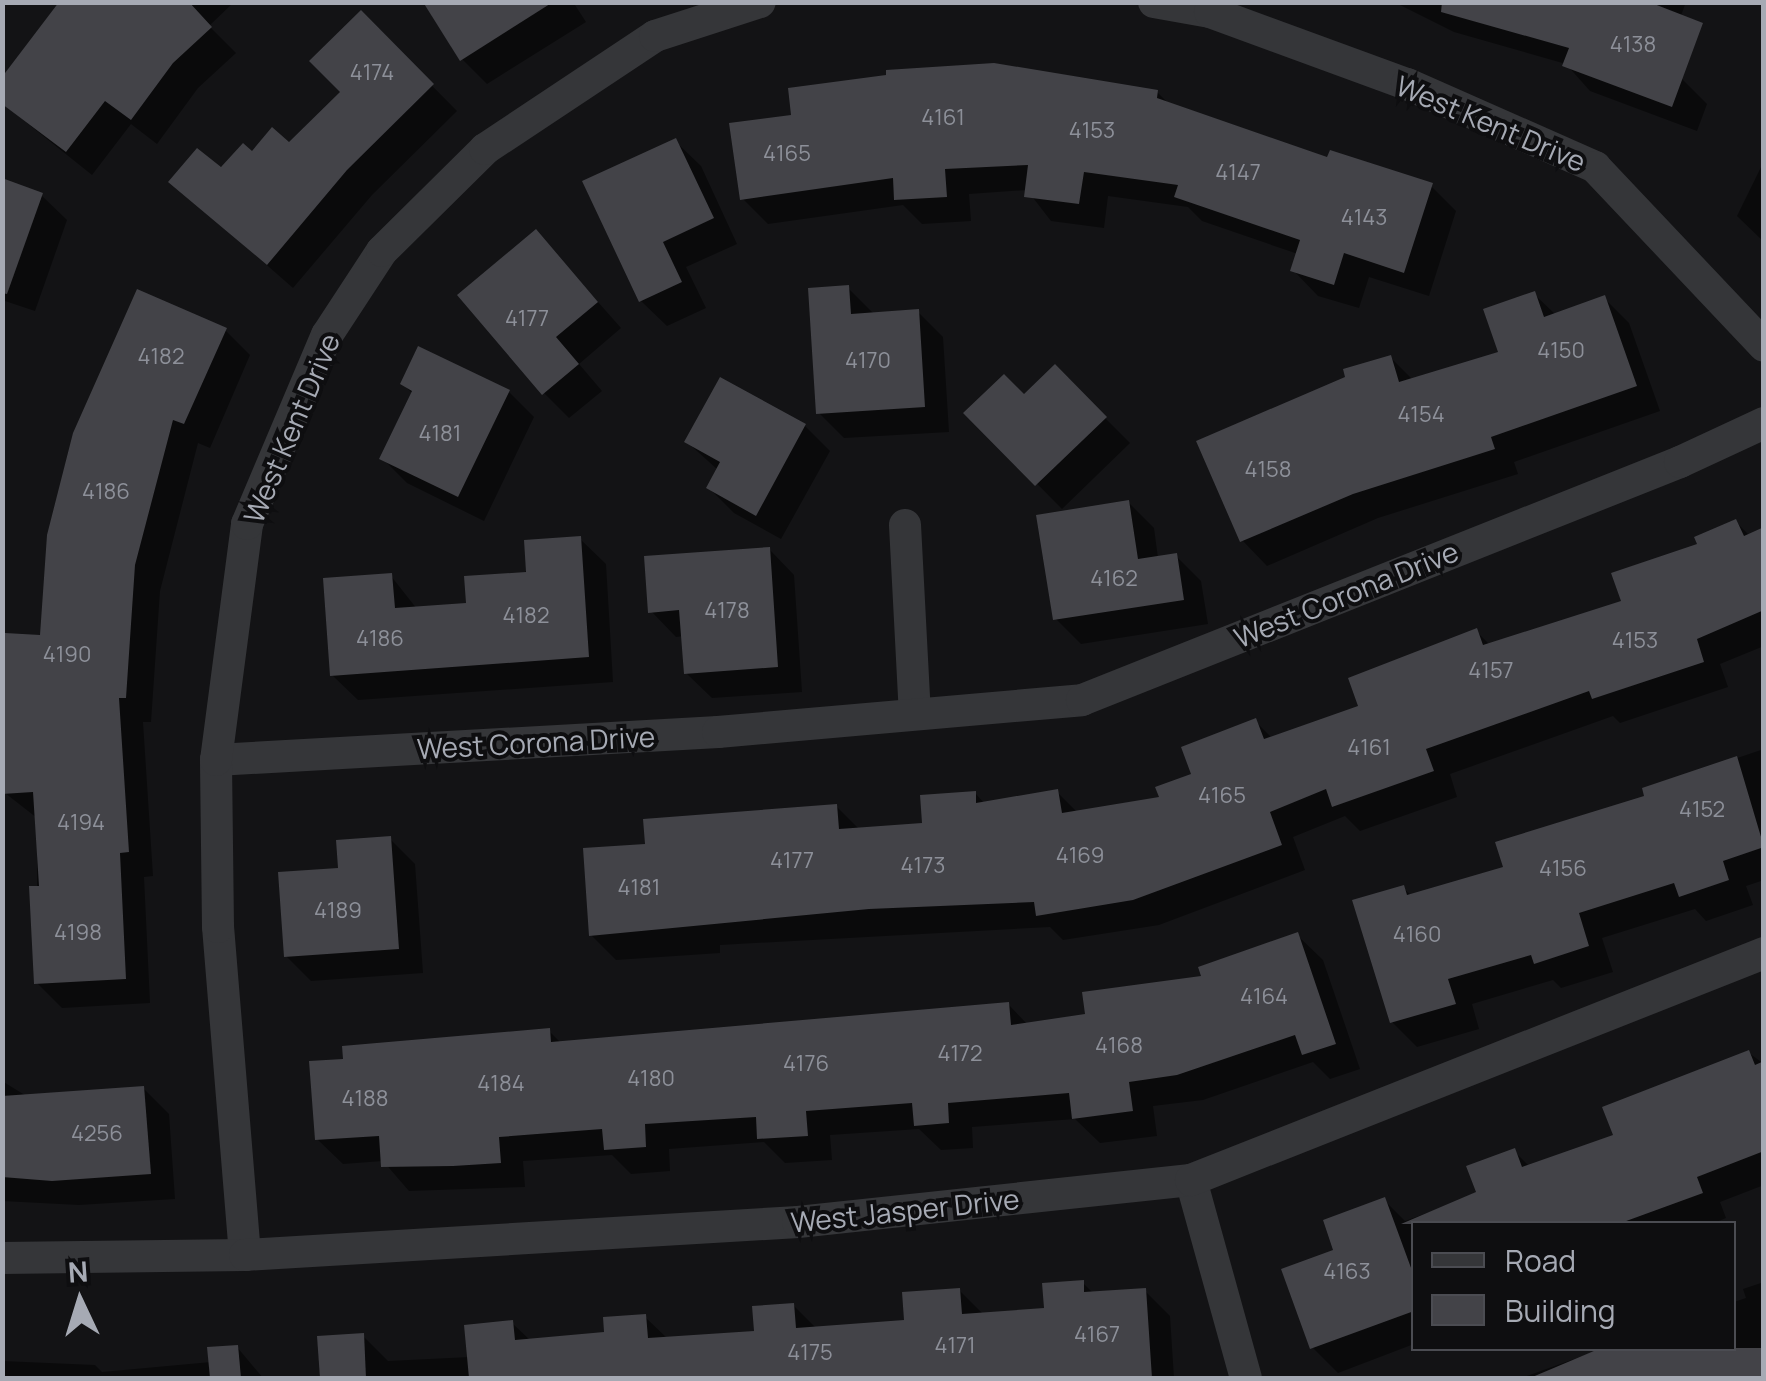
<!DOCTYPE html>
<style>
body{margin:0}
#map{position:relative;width:1766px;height:1381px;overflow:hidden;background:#131315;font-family:Manrope,sans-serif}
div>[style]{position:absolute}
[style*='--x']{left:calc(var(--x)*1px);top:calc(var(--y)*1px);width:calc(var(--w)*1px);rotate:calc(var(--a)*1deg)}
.shadow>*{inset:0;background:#0007}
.building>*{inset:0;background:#434348}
.minor>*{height:32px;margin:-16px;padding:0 16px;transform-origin:16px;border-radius:16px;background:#353639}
span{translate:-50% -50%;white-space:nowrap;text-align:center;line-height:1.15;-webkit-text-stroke:8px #0e0e10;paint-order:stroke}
.number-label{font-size:22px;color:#8d9099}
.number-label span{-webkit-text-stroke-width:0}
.street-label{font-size:28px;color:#a6aab4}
.frame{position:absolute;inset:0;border:5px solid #a6aab4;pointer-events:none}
.legend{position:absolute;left:1411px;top:1221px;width:325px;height:130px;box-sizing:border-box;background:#0e0e10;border:2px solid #4b4c52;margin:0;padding:12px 18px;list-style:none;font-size:30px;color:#a6aab4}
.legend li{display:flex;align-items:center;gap:20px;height:50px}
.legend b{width:50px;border:2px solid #4b4c52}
.north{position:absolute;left:30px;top:1251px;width:100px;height:100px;-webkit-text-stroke:8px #0e0e10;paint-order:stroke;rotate:356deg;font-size:28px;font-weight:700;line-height:40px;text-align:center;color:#a6aab4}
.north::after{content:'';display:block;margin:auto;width:35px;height:45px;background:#a6aab4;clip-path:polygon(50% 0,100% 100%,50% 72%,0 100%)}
</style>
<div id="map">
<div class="shadow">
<i style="clip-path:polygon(62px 2px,234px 2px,209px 26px,236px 53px,198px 88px,157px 144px,131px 124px,92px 175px,2px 103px)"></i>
<i style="clip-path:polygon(426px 2px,585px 2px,575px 5px,586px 22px,487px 84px,462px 59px)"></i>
<i style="clip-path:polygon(1394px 2px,1686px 2px,1668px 51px,1682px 79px,1707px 104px,1697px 131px,1590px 91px,1566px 64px,1454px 32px)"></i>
<i style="clip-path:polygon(361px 14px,457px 111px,372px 195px,293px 288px,172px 182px,289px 145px,344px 92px)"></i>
<i style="clip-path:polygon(1157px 92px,1170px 105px,1329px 160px,1431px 186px,1456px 211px,1429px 296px,1369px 277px,1359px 308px,1318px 296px,1293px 270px,1298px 254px,1202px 221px,1188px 207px,1108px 196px,1104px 228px,1051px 221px,1027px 190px,969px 194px,971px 221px,922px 224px,903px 205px,768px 224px,743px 199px)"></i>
<i style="clip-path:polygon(675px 141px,701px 166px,737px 244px,686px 267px,706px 308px,667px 326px,641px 301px)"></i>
<i style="clip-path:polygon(1764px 161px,1764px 242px,1737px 216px)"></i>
<i style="clip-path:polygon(2px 181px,41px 195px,67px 220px,35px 311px,2px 300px)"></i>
<i style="clip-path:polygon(536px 232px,621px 328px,579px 364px,602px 391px,569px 418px,544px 393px)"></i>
<i style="clip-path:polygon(848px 288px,873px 313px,918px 312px,943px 337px,949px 432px,844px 438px,819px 413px)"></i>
<i style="clip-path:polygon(1534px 294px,1556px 315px,1604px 298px,1629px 323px,1660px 411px,1514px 462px,1518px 474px,1378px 518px,1267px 566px,1242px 540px,1391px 358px,1413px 380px,1501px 353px)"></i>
<i style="clip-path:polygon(225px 330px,250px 355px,210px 448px,198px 443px,160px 591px,151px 722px,143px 722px,153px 876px,144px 877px,150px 1003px,62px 1008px,37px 983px,37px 818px,5px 793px,8px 636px,42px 638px)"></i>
<i style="clip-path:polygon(1055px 368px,1130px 443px,1062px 509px,967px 413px,1024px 398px)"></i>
<i style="clip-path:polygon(403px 384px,509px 392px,534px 417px,484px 521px,407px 483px,382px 458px,413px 394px)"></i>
<i style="clip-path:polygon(805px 426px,830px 451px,781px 539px,734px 513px,709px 488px,718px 470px,687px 442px)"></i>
<i style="clip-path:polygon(1128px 502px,1154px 528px,1158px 558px,1176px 556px,1201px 581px,1208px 624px,1081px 644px,1056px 619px)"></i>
<i style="clip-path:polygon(1736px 522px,1750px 536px,1764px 530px,1764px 646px,1720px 664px,1728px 687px,1620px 723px,1613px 716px,1450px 774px,1457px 797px,1360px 831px,1345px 816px,1293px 837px,1305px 870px,1159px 925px,1063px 940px,1050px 927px,720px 945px,720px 953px,616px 960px,591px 935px,648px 846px,836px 806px,860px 830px,925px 826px,975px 793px,985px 804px,1057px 792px,1078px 813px,1162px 799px,1255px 721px,1273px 739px,1362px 708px,1476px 631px,1491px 646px,1624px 603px)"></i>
<i style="clip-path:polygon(580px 539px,606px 564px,613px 682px,358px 700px,332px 675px,391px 576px,417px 609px,468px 606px)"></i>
<i style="clip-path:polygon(769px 549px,794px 575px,802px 692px,712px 698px,686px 673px,684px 636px,676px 637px,651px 611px)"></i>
<i style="clip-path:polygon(1764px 749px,1764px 880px,1746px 886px,1753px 905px,1706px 921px,1695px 909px,1602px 938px,1613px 972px,1561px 988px,1553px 980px,1472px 1004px,1479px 1029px,1417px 1047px,1392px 1022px,1403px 888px,1412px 896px,1506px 869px,1648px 798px,1645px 789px)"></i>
<i style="clip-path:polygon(390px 839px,415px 864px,423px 973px,311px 981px,286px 956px,340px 870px)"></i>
<i style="clip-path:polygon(1297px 935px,1323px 960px,1360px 1069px,1330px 1079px,1313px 1062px,1203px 1100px,1153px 1106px,1157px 1136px,1100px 1143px,1075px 1119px,972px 1127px,973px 1148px,941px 1150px,919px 1129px,830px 1135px,832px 1160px,785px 1163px,764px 1142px,669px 1149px,670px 1171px,631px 1174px,612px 1155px,523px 1161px,525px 1187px,409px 1191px,383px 1161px,343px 1164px,317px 1139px,549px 1031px,561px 1043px,1008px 1004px,1028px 1025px,1088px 1016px,1205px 978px)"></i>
<i style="clip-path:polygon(1749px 1053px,1764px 1064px,1764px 1185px,1720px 1202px,1726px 1218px,1712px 1224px,1414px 1224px,1414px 1344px,1338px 1373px,1313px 1348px,1336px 1251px,1384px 1200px,1405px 1221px,1479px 1194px,1514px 1151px,1530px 1167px,1616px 1136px)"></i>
<i style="clip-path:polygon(2px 1081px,28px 1097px,144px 1089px,169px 1114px,175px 1199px,79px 1205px,2px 1201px)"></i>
<i style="clip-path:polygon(1764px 1282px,1764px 1378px,1521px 1378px,1605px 1348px,1734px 1348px,1734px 1302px,1746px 1298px,1743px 1289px)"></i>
<i style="clip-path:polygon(1083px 1283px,1094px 1294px,1145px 1291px,1170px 1316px,1174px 1378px,322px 1378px,320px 1338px,363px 1336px,388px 1361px,470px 1357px,512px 1323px,531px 1341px,607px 1334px,645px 1317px,668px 1339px,757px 1333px,793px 1305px,817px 1329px,907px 1323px,959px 1290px,983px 1314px,1046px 1310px)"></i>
<i style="clip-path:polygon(237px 1347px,263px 1378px,2px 1378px,2px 1361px,95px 1365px,102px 1372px,211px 1362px)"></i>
</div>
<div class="building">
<i style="clip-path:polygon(59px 2px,189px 2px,212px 27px,173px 63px,131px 120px,105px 101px,66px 152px,2px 104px,2px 77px)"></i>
<i style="clip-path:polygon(423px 2px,553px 2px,460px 61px)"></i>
<i style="clip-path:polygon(1442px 2px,1649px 2px,1703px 23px,1672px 107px,1562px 66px,1569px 48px,1441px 12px)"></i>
<i style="clip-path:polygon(361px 10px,434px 84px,347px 170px,267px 265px,168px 182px,197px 148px,221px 167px,243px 143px,252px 151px,272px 127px,289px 142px,340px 92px,309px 61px)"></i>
<i style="clip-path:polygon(994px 63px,1158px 90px,1157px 98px,1327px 157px,1330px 150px,1433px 183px,1404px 273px,1344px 253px,1334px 285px,1290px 271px,1300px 240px,1174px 197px,1178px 185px,1084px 172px,1079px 204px,1024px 197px,1028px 165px,945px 169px,947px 197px,894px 200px,893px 178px,740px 200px,729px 123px,791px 115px,788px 88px,886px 75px,886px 70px)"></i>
<i style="clip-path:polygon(676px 138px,714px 218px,663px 242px,682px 282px,639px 302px,582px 181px)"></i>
<i style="clip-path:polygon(2px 178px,43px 193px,7px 294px,2px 293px)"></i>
<i style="clip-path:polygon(536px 229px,598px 302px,556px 337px,579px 364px,542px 395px,457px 295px)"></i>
<i style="clip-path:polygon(849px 285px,851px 314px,919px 309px,925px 407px,816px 414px,808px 288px)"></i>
<i style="clip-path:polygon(137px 289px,227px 328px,184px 424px,173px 420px,135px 565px,126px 698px,119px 698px,129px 852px,120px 853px,126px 979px,34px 984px,29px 886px,39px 886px,33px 792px,2px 794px,5px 633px,40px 635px,47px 535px,73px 433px)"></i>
<i style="clip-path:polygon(1535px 291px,1544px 317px,1605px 295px,1637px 386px,1491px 437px,1495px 449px,1353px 494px,1240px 542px,1196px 441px,1345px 377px,1343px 369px,1391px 355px,1399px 382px,1498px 352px,1483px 309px)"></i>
<i style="clip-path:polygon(418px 346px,510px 390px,458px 497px,379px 459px,412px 391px,400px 384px)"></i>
<i style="clip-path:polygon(1055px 364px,1107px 417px,1035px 486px,963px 413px,1004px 374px,1024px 394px)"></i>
<i style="clip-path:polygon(720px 377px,806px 424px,756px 516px,706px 488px,720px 462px,684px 442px)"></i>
<i style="clip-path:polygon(1129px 500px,1138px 559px,1177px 553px,1184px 600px,1053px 620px,1036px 515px)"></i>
<i style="clip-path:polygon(1736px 519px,1744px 536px,1764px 527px,1764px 610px,1697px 639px,1704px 662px,1592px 699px,1589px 691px,1426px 749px,1434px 771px,1332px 807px,1326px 789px,1270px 812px,1282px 845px,1133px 900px,1036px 916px,1034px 902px,869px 909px,589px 936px,583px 848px,645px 844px,643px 819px,837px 804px,839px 829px,922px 823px,920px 795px,976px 791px,976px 803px,1058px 789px,1062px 813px,1159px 797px,1155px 787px,1191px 774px,1181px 747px,1256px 718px,1264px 739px,1358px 706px,1348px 678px,1477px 628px,1483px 645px,1621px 601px,1611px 573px,1697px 544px,1694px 537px)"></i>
<i style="clip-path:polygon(581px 536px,589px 657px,330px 676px,323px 578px,392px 573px,395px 608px,466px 603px,464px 576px,526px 572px,524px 540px)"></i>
<i style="clip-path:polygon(770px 547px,778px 667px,684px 674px,679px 610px,648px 613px,644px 556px)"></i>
<i style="clip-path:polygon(1737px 756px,1764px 847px,1723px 861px,1729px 880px,1679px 897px,1674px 883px,1579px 913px,1589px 946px,1534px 964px,1531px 955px,1448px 979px,1456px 1004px,1390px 1023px,1352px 900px,1404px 885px,1407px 895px,1503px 867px,1495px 842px,1644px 796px,1642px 788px)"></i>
<i style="clip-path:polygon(391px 836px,399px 949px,284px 957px,278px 872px,338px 868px,336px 840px)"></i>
<i style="clip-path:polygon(1298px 932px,1336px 1044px,1302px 1055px,1295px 1035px,1177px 1075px,1129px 1082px,1133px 1111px,1072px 1119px,1069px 1093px,948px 1103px,949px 1123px,914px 1126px,912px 1103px,806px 1111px,808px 1136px,757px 1139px,756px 1117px,645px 1124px,646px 1147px,604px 1150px,602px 1129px,499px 1137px,501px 1163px,453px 1166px,381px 1167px,379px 1136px,315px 1140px,309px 1061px,343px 1059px,342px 1046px,550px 1028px,551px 1042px,1009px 1002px,1011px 1025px,1085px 1014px,1082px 992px,1201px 976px,1198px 967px)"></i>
<i style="clip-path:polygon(1749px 1050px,1755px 1065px,1764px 1061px,1764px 1151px,1697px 1177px,1703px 1193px,1618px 1224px,1401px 1224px,1476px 1192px,1466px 1166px,1515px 1148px,1522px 1167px,1613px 1135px,1602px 1107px)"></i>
<i style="clip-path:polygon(144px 1086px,151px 1174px,52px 1181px,2px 1177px,2px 1096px)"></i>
<i style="clip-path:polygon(1385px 1197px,1414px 1276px,1414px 1311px,1310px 1349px,1281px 1269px,1333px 1250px,1323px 1220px)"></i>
<i style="clip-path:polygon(1084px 1280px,1084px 1292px,1146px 1288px,1152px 1378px,469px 1378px,464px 1325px,513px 1320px,515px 1340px,604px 1332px,603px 1317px,646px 1314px,648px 1338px,754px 1331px,752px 1306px,794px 1303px,796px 1328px,904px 1320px,902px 1292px,960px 1288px,962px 1314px,1044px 1308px,1042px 1283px)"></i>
<i style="clip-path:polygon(364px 1333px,366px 1378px,320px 1378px,317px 1336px)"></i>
<i style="clip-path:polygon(238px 1345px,241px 1378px,210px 1378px,207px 1347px)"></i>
<i style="clip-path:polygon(1601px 1348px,1764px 1348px,1764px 1378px,1530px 1378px)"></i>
</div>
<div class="minor">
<i style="--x:1154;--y:2;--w:57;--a:10.1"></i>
<i style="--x:1210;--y:12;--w:210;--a:20.1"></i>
<i style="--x:1407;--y:84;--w:206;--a:23.8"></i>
<i style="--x:1595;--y:167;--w:246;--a:46.6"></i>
<i style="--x:905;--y:525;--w:188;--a:87"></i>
<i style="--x:216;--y:760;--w:503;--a:-3.19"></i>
<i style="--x:718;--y:732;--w:365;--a:-5"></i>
<i style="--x:1082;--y:700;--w:644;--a:-21.7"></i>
<i style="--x:1680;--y:462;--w:93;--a:-24.9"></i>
<i style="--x:1191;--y:1180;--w:205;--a:74.5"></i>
<i style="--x:245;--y:1255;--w:329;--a:-94.7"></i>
<i style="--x:218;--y:927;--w:167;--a:-90.7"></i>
<i style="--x:216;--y:760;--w:238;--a:-82.5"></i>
<i style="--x:247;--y:524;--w:205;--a:-67.1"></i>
<i style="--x:327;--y:335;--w:100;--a:-56.8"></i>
<i style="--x:382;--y:251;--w:145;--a:-44.7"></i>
<i style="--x:485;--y:149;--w:204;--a:-33.6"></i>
<i style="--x:655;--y:36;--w:110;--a:-17.9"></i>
<i style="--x:2;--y:1258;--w:243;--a:-0.7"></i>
<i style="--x:245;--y:1255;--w:554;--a:-3.42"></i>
<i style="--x:798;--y:1222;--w:395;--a:-6.1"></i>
<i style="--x:1191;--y:1180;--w:616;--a:-21.61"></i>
</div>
<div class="number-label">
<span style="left:1633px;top:45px">4138</span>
<span style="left:372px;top:73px">4174</span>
<span style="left:943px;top:118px">4161</span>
<span style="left:1092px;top:131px">4153</span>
<span style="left:787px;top:154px">4165</span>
<span style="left:1238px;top:173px">4147</span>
<span style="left:1364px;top:218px">4143</span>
<span style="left:527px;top:319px">4177</span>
<span style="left:1561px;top:351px">4150</span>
<span style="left:161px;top:357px">4182</span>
<span style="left:868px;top:361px">4170</span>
<span style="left:1421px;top:415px">4154</span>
<span style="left:440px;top:434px">4181</span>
<span style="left:1268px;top:470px">4158</span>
<span style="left:106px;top:492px">4186</span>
<span style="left:1114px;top:579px">4162</span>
<span style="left:727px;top:611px">4178</span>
<span style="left:526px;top:616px">4182</span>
<span style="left:380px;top:639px">4186</span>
<span style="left:1635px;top:641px">4153</span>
<span style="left:67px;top:655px">4190</span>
<span style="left:1491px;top:671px">4157</span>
<span style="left:1369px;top:748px">4161</span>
<span style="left:1222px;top:796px">4165</span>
<span style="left:1702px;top:810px">4152</span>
<span style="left:81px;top:823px">4194</span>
<span style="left:1080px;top:856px">4169</span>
<span style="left:792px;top:861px">4177</span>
<span style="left:923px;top:866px">4173</span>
<span style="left:1563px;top:869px">4156</span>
<span style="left:639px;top:888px">4181</span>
<span style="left:338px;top:911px">4189</span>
<span style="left:78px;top:933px">4198</span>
<span style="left:1417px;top:935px">4160</span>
<span style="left:1264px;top:997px">4164</span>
<span style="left:1119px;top:1046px">4168</span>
<span style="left:960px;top:1054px">4172</span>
<span style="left:806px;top:1064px">4176</span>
<span style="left:651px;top:1079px">4180</span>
<span style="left:501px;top:1084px">4184</span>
<span style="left:365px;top:1099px">4188</span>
<span style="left:97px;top:1134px">4256</span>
<span style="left:1347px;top:1272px">4163</span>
<span style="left:1097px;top:1335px">4167</span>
<span style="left:955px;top:1346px">4171</span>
<span style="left:810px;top:1353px">4175</span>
</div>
<div class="street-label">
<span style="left:1491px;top:123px;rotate:23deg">West Kent Drive</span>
<span style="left:291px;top:428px;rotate:-67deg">West Kent Drive</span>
<span style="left:1346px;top:594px;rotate:-22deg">West Corona Drive</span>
<span style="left:536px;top:742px;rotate:-3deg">West Corona Drive</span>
<span style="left:905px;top:1210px;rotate:-6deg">West Jasper Drive</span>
</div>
<div class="frame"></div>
<ul class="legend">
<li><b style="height:12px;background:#353639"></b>Road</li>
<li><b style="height:28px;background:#434348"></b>Building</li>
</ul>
<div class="north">N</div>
</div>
